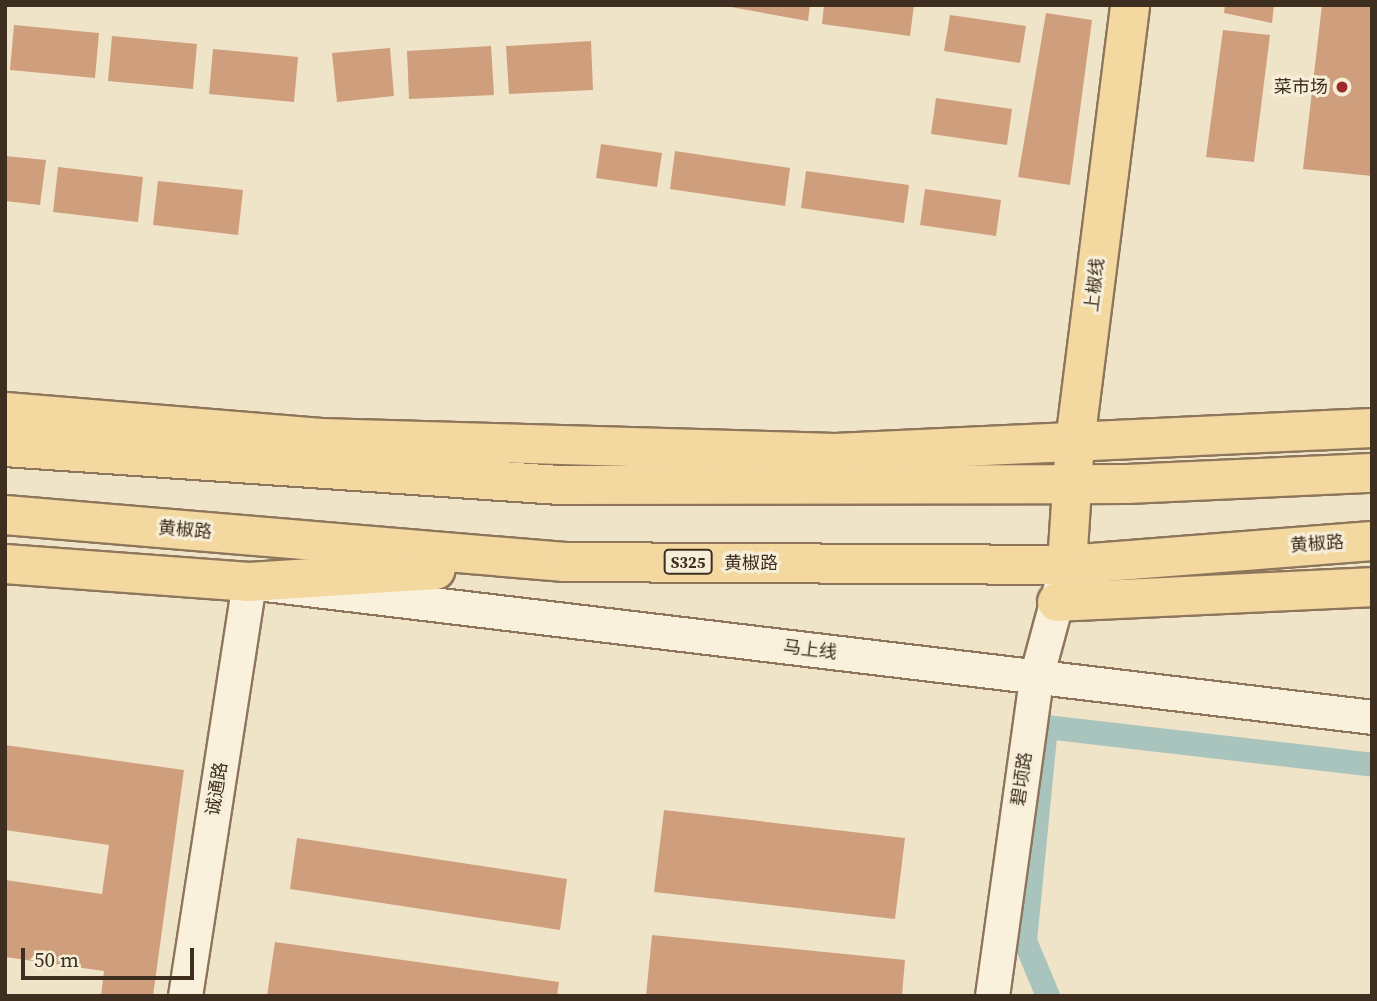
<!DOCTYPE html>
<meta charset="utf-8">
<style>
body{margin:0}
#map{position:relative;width:1377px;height:1001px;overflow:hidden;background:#f0e4c8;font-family:"Source Serif 4","Noto Sans SC",serif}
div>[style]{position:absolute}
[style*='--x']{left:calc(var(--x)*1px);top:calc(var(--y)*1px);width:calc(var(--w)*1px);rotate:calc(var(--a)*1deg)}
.canal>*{height:24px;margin:-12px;padding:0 12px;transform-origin:12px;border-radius:12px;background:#a9c4bc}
.building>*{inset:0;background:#cf9f7d}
.roads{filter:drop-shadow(2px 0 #8d765c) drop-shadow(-2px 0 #8d765c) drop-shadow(0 2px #8d765c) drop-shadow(0 -2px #8d765c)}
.minor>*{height:33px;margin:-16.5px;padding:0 16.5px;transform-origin:16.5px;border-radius:16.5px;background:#faf1dc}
.major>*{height:38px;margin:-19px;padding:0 19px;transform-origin:19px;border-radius:19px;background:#f3d9a0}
.dots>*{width:19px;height:19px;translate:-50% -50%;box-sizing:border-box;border:4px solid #f7eed8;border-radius:50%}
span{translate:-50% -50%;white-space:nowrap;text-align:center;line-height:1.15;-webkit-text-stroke:6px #f7eed8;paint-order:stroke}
.shield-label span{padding:2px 5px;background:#f7eed8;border:2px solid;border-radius:5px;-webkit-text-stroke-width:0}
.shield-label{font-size:16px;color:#3d2e20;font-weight:700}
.poi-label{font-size:18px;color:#3d2e20}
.right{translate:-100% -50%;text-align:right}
.street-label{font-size:18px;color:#3d2e20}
.frame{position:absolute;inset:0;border:7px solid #3d2e20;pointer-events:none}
.scale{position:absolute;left:21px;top:948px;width:173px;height:32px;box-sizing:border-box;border:4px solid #3d2e20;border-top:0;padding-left:9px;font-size:21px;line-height:24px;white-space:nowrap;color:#3d2e20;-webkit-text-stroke:5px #f7eed8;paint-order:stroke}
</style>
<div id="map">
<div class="canal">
<i style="--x:1048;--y:996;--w:60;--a:-112.7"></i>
<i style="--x:1025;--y:941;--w:215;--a:-84.4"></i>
<i style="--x:1046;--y:727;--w:328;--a:6.6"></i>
</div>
<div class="building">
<i style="clip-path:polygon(720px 5px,810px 5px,808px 21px)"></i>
<i style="clip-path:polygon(824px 5px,914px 5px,910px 36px,822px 24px)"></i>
<i style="clip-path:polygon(1225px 5px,1274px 5px,1272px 23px,1224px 13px)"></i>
<i style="clip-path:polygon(1322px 5px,1372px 5px,1372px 176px,1303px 169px)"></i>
<i style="clip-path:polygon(1046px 13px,1092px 20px,1070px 185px,1018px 177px)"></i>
<i style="clip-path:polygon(950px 15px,1026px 26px,1020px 63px,944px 51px)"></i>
<i style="clip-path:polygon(14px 25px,99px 33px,95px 78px,10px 70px)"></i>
<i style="clip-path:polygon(1223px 30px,1270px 35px,1254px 162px,1206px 157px)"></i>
<i style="clip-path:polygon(112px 36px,197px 44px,193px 89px,108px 81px)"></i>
<i style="clip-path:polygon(591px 41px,593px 90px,509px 94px,506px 46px)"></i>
<i style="clip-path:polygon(491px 46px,494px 95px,409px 99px,407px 51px)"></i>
<i style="clip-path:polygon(390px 48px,394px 96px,337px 102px,332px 53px)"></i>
<i style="clip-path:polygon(213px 49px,298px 57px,294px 102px,209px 94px)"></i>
<i style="clip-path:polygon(936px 98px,1012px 109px,1007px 145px,931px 134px)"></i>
<i style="clip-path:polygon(601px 144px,662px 153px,657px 187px,596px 178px)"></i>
<i style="clip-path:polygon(675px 151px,790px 168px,785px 206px,670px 189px)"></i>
<i style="clip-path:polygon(5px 156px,46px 160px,40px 205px,5px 201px)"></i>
<i style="clip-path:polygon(58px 167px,143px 177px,138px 222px,53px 212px)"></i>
<i style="clip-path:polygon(806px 171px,909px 185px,904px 223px,801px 208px)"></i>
<i style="clip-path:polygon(158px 181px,243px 190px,238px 235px,153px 225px)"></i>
<i style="clip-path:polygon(925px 189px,1001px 200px,996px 236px,920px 225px)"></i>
<i style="clip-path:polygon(5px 745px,184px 770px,153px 996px,101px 996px,104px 971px,5px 957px,5px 880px,102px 894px,109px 845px,5px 830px)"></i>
<i style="clip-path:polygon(664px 810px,905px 838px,895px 919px,654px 892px)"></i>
<i style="clip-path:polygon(297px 838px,567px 879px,560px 930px,290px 889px)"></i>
<i style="clip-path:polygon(652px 935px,905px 960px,902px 996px,646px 996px)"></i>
<i style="clip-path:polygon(275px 942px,559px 982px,557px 996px,267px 996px)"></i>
</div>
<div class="roads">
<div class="minor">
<i style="--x:185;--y:996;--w:419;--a:-81.2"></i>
<i style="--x:249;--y:582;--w:1131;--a:6.85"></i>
<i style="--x:992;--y:996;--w:322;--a:-82.1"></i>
<i style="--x:1036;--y:677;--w:104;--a:-74.9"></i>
</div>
<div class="major">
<i style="--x:5;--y:412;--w:316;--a:4.7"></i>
<i style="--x:320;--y:438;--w:515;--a:1.67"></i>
<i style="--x:835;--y:453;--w:538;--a:-2.67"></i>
<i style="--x:5;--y:447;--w:555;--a:3.92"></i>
<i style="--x:559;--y:485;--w:568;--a:-0.1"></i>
<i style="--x:1127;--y:484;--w:245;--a:-2.6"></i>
<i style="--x:5;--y:515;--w:562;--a:4.8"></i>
<i style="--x:565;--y:562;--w:502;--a:0.34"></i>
<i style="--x:1067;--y:565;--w:306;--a:-4.5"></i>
<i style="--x:5;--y:564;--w:245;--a:4.2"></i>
<i style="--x:249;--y:582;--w:187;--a:-3.7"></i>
<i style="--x:1067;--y:565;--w:123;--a:-86.3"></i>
<i style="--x:1075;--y:442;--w:440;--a:-82.8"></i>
<i style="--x:1057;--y:602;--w:315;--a:-2.7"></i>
</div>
</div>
<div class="dots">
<i style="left:1342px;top:87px;background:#9e2a2b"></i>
</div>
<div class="shield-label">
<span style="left:688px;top:562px">S325</span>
</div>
<div class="poi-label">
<span class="right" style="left:1328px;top:87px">菜市场</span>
</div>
<div class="street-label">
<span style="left:1095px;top:285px;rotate:-83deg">上椒线</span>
<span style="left:185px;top:530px;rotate:5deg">黄椒路</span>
<span style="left:1317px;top:544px;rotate:-4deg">黄椒路</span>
<span style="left:751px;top:563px">黄椒路</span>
<span style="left:810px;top:650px;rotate:7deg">马上线</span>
<span style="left:1022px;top:779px;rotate:-82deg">碧顷路</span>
<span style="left:217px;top:789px;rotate:-81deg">诚通路</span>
</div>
<div class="frame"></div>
<div class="scale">50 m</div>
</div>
